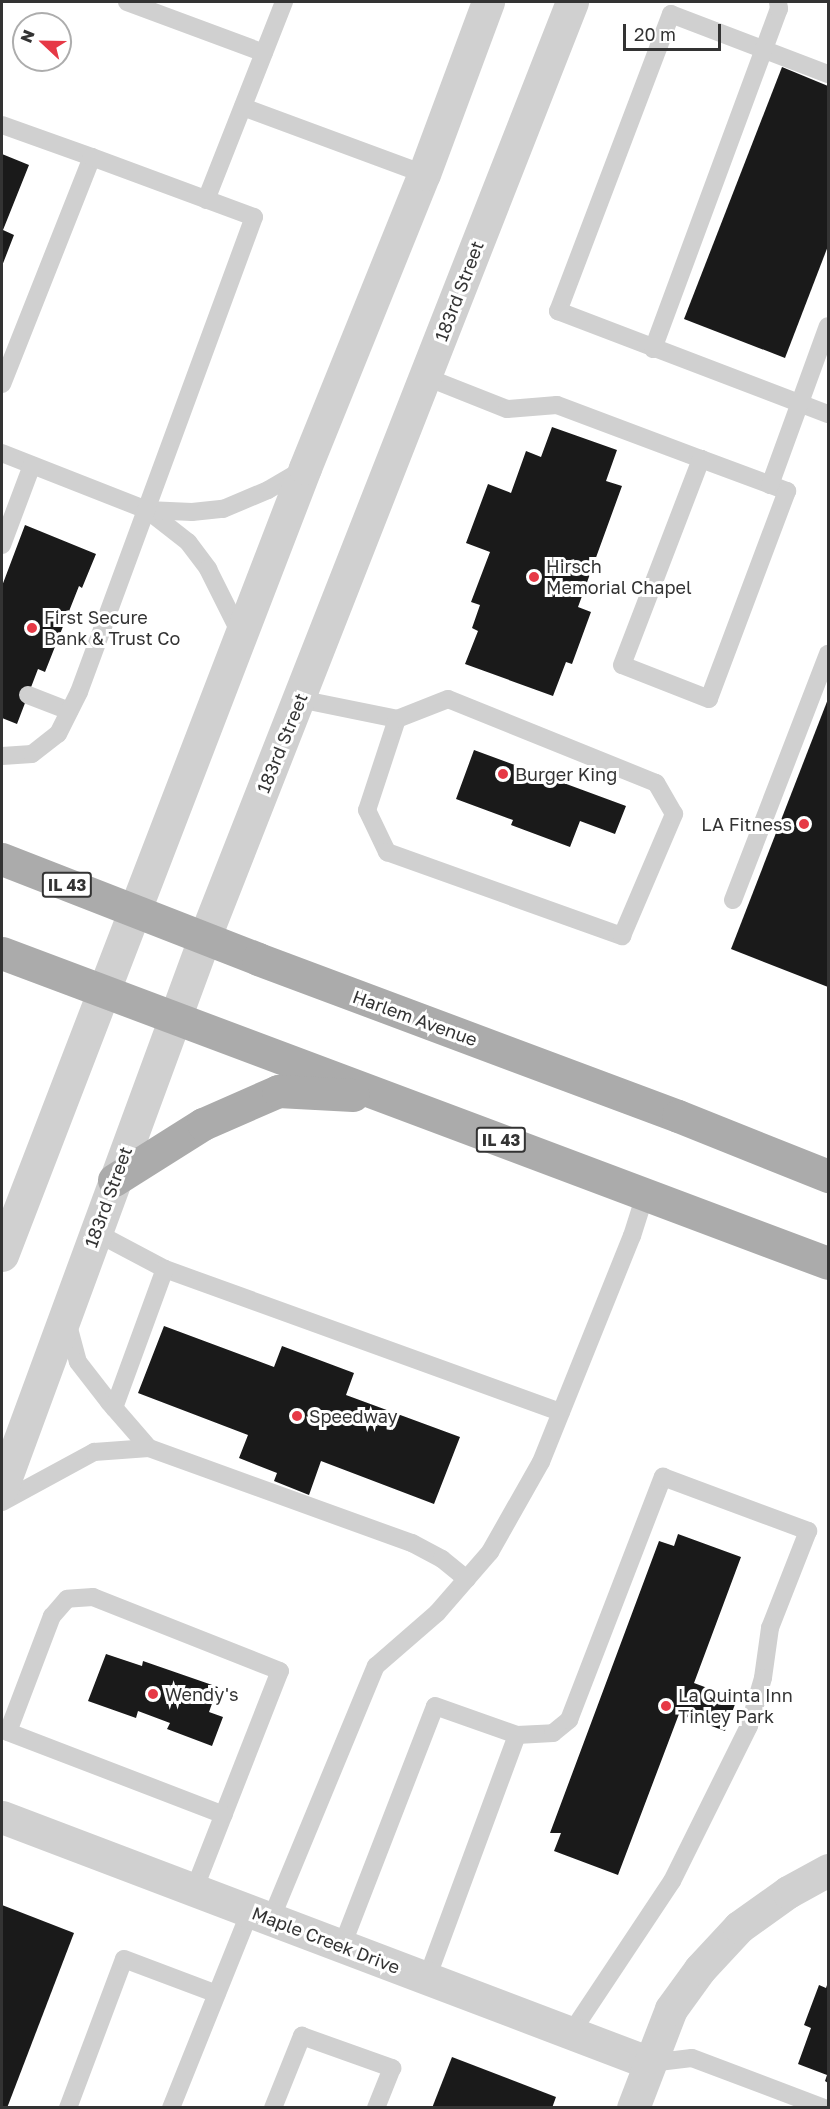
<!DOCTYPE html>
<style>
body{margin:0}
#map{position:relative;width:830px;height:2109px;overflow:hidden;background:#fff;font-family:"Golos Text",sans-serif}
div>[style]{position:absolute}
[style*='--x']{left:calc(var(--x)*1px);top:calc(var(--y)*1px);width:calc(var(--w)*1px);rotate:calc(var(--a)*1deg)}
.building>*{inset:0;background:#1a1a1a}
.service>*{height:18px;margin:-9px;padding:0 9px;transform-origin:9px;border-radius:9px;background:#d0d0d0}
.minor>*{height:33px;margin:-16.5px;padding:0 16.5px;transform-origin:16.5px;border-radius:16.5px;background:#d0d0d0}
.tertiary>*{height:33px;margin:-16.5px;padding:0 16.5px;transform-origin:16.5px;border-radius:16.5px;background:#d0d0d0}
.primary>*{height:33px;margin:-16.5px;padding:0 16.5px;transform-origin:16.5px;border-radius:16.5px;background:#ababab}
.dots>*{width:16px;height:16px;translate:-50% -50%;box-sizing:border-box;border:3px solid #fff;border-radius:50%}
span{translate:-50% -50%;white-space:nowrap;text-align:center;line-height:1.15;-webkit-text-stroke:6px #fff;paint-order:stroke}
.shield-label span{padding:2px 4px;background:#fff;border:2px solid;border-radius:4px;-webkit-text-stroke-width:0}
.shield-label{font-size:16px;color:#333;font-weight:700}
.street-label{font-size:18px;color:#333}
.poi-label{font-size:18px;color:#333}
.left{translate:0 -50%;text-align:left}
.right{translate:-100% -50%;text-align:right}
.frame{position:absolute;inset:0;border:3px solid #333;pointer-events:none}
.north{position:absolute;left:12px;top:12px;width:60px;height:60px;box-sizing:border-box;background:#fff;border:2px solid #adadad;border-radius:50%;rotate:292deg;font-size:16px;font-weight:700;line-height:24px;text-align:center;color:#333}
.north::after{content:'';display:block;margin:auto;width:21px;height:27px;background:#e63946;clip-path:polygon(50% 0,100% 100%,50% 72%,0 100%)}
.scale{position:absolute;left:623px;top:24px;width:98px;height:27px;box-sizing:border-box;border:3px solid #333;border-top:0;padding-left:8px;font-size:18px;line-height:21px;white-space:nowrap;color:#333;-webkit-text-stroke:4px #fff;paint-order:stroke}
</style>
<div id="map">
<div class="building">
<i style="clip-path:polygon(782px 67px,828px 86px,828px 246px,785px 358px,684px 319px)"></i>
<i style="clip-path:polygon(2px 154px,29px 165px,3px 230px,14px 235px,2px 266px)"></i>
<i style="clip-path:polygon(552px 427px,617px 450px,606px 481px,622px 486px,578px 607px,591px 612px,572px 664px,566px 662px,553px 696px,465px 664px,478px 631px,472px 628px,480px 605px,471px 602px,490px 552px,466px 543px,488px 484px,511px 493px,526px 451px,541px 457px)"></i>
<i style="clip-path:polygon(25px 525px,96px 554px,82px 588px,79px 586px,45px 672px,38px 669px,17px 724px,2px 718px,2px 586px)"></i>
<i style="clip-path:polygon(828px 699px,828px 987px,731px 949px)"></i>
<i style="clip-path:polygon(474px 750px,626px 806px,615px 834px,580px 821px,570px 847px,511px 825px,513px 820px,456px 799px)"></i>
<i style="clip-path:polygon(164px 1326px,274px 1367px,282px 1346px,354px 1373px,346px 1395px,460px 1437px,434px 1504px,321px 1461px,309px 1495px,274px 1481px,277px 1473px,239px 1458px,248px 1435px,138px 1393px)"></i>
<i style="clip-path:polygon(678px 1534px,741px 1557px,694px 1683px,737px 1699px,725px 1731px,679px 1714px,618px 1875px,554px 1851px,561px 1833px,550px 1833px,659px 1541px,674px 1546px)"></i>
<i style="clip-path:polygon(106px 1654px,142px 1666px,143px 1661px,218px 1687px,209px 1712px,223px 1717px,212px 1746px,167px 1729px,170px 1723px,138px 1711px,136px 1718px,88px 1701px)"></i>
<i style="clip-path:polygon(2px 1905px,74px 1933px,7px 2108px,2px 2108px)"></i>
<i style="clip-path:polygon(828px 1982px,828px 2083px,825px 2081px,827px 2075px,798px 2064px,811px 2028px,804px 2025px,819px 1985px,826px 1988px)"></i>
<i style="clip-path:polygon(452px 2057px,556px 2097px,552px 2108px,432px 2108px)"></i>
</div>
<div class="service">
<i style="--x:127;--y:2;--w:146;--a:20.4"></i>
<i style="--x:828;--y:74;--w:168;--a:-159.1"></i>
<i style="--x:671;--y:14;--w:318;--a:110.8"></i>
<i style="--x:558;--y:311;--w:289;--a:20.9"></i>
<i style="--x:243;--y:107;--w:193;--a:20.3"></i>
<i style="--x:2;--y:125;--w:96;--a:19.6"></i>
<i style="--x:92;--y:157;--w:244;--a:111.6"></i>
<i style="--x:206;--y:200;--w:213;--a:-68.5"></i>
<i style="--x:653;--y:349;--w:363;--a:-69.7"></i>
<i style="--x:779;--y:9;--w:7;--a:-98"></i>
<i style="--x:426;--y:377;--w:87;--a:21.6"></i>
<i style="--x:507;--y:409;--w:50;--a:-4.6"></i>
<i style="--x:557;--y:405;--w:154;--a:20.6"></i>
<i style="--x:701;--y:459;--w:92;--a:20.4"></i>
<i style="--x:787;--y:491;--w:222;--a:110.6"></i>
<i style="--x:709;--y:699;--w:93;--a:-158.7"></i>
<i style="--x:622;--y:665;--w:221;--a:-69"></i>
<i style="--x:2;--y:453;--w:156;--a:21.5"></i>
<i style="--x:147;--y:510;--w:52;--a:38"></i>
<i style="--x:188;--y:542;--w:34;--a:53"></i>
<i style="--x:208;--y:569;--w:74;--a:63.4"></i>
<i style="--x:770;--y:485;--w:169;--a:-70"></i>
<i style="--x:147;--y:510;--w:45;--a:2.5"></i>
<i style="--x:192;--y:512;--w:31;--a:-6"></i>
<i style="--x:223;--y:509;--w:49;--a:-22.9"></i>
<i style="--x:268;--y:490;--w:42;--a:-30.3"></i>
<i style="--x:2;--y:545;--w:85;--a:-69.4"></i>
<i style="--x:28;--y:695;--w:44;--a:21.3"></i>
<i style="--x:299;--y:699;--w:100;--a:11.5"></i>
<i style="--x:397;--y:719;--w:96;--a:108.2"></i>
<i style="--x:367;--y:810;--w:47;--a:64.5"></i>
<i style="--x:387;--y:852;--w:250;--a:19.7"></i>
<i style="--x:622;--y:936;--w:133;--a:-66.9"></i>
<i style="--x:674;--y:814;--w:36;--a:-120"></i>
<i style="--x:656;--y:783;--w:224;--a:-158"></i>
<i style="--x:448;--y:699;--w:55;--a:158.6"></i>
<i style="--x:2;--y:756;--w:30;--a:-4"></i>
<i style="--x:32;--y:754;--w:33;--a:-38"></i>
<i style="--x:58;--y:734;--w:47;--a:-63.4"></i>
<i style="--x:79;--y:692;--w:506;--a:-69.78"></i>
<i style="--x:254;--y:217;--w:173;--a:-159.7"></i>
<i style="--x:733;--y:900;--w:264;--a:-68.9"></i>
<i style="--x:95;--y:1232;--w:79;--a:27.9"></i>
<i style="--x:165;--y:1269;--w:421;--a:19.9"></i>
<i style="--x:67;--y:1321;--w:42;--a:75"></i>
<i style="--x:78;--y:1362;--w:51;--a:52.2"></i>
<i style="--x:109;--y:1402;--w:61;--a:49"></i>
<i style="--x:114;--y:1408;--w:148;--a:-69.9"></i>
<i style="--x:2;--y:1502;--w:105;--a:-28.5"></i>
<i style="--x:94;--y:1452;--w:55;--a:-4.2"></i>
<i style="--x:149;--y:1448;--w:280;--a:19.9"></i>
<i style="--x:412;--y:1543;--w:34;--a:28"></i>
<i style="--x:442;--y:1559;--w:32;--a:39"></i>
<i style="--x:517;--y:1735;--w:36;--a:-3"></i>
<i style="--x:553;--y:1733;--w:21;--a:-39"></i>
<i style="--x:569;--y:1720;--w:261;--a:-68.9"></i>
<i style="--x:663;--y:1477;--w:155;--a:20.4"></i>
<i style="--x:808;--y:1531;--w:104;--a:111.4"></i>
<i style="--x:770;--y:1628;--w:50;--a:98"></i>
<i style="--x:763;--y:1678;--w:50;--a:106.3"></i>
<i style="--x:749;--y:1726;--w:173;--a:116.4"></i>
<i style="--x:672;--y:1881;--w:182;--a:123.6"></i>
<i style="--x:194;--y:1890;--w:235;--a:-68.6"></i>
<i style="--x:280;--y:1671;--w:201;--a:-158.4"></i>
<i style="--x:93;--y:1597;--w:26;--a:176"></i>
<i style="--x:67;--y:1599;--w:23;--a:131"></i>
<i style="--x:52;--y:1616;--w:124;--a:110.8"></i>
<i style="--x:8;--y:1732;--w:231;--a:21"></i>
<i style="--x:271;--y:1919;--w:274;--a:-67.5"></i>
<i style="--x:376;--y:1666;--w:81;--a:-41"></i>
<i style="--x:437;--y:1613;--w:81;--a:-49"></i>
<i style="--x:490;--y:1552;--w:103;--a:-60.5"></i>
<i style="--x:541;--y:1462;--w:244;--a:-68.1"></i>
<i style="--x:632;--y:1236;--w:43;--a:-72.4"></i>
<i style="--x:342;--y:1946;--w:257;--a:-68.8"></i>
<i style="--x:435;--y:1706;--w:87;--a:19.5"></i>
<i style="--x:517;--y:1735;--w:259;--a:110.3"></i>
<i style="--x:650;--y:2063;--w:42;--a:-6.8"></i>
<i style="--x:692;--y:2058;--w:141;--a:20.7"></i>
<i style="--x:68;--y:2108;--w:159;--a:-69.4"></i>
<i style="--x:124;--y:1959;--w:99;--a:20.6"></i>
<i style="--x:171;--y:2108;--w:212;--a:-68.1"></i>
<i style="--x:273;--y:2108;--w:78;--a:-68.1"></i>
<i style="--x:302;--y:2036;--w:96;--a:19.6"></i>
<i style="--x:392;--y:2068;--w:43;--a:111.8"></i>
</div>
<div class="minor">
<i style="--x:2;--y:1817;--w:693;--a:20.79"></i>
<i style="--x:633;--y:2108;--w:106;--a:-69"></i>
<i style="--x:671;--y:2009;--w:49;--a:-54.1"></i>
<i style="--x:700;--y:1969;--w:57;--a:-47.1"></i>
<i style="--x:739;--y:1927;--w:60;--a:-35.5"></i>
<i style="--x:788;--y:1892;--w:46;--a:-28.8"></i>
</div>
<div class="tertiary">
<i style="--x:2;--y:1255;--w:843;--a:-68.94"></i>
<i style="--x:305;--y:468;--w:317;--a:-68"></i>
<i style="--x:424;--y:174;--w:184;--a:-69.6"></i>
<i style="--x:2;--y:1488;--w:585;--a:-69.8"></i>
<i style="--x:204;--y:939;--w:1007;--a:-68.56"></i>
</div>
<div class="primary">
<i style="--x:2;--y:859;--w:275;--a:21.3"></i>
<i style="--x:258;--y:959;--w:448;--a:20.5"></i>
<i style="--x:678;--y:1116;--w:162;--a:21.8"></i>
<i style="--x:2;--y:953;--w:882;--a:20.57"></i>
<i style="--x:114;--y:1180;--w:105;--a:-32.2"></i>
<i style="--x:203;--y:1124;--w:82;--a:-23.7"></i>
<i style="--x:278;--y:1091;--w:75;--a:3.1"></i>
</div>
<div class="dots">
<i style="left:534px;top:577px;background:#e63946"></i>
<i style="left:32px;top:628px;background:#e63946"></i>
<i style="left:503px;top:774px;background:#e63946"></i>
<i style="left:804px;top:824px;background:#e63946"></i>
<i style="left:297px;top:1416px;background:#e63946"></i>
<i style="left:153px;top:1694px;background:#e63946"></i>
<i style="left:666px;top:1706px;background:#e63946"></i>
</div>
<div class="shield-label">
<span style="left:67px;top:885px">IL 43</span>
<span style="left:501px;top:1140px">IL 43</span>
</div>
<div class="street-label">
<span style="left:459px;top:291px;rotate:-69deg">183rd Street</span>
<span style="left:282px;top:743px;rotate:-68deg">183rd Street</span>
<span style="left:415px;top:1018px;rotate:20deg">Harlem Avenue</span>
<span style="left:108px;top:1197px;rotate:-70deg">183rd Street</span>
<span style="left:326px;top:1940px;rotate:21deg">Maple Creek Drive</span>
</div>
<div class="poi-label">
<span class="left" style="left:546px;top:577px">Hirsch<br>Memorial Chapel</span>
<span class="left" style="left:44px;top:628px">First Secure<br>Bank &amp; Trust Co</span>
<span class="left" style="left:515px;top:774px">Burger King</span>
<span class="right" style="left:792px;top:824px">LA Fitness</span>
<span class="left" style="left:309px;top:1416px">Speedway</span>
<span class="left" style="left:165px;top:1694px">Wendy's</span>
<span class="left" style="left:678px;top:1706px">La Quinta Inn<br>Tinley Park</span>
</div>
<div class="frame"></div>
<div class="north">N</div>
<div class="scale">20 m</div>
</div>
